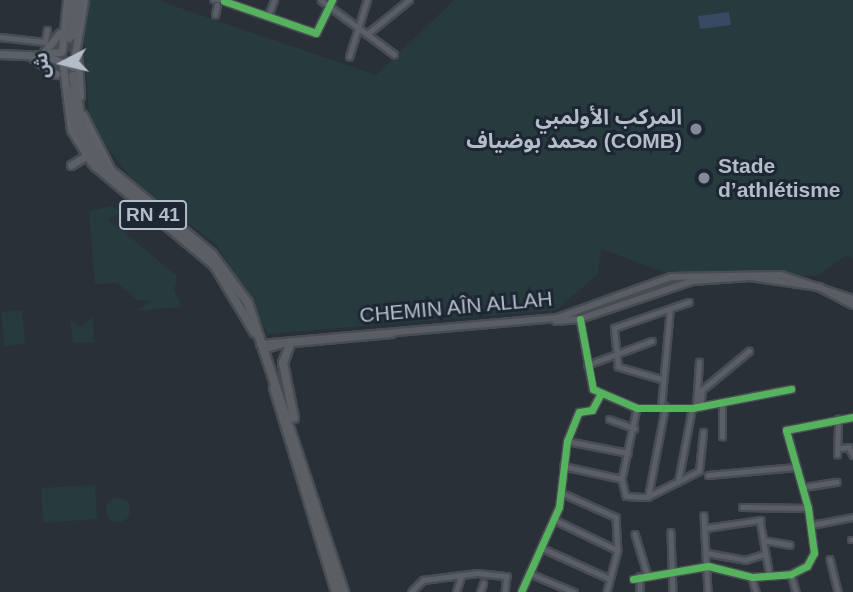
<!DOCTYPE html>
<meta charset="utf-8">
<style>
body{margin:0}
#map{position:relative;width:853px;height:592px;overflow:hidden;background:#2a3038;font-family:Arial,"Noto Sans Arabic",sans-serif}
div>[style]{position:absolute}
[style*='--x']{left:calc(var(--x)*1px);top:calc(var(--y)*1px);width:calc(var(--w)*1px);rotate:calc(var(--a)*1deg)}
.green>*{inset:0;background:#273a3e}
.round{border-radius:50%}
.water>*{inset:0;background:#384963}
.trunk-tunnel>*{height:8px;margin-top:-4px;transform-origin:0;background:repeating-linear-gradient(90deg,#3f454e 0 8px,transparent 0 12px)}
.roads{filter:drop-shadow(2px 0 #484c53) drop-shadow(-2px 0 #484c53) drop-shadow(0 2px #484c53) drop-shadow(0 -2px #484c53)}
.minor>*{height:4.5px;margin:-2.25px;padding:0 2.25px;transform-origin:2.25px;border-radius:2.25px;background:#5a5e66}
.secondary>*{height:6px;margin:-3px;padding:0 3px;transform-origin:3px;border-radius:3px;background:#595d64}
.primary>*{height:7px;margin:-3.5px;padding:0 3.5px;transform-origin:3.5px;border-radius:3.5px;background:#5c6168}
.trunk>*{height:8px;margin:-4px;padding:0 4px;transform-origin:4px;border-radius:4px;background:#5b5f64}
.cycleway>*{height:7px;margin:-3.5px;padding:0 3.5px;transform-origin:3.5px;border-radius:3.5px;background:#56b35d}
.dots>*{width:19px;height:19px;translate:-50% -50%;box-sizing:border-box;border:4px solid #1d2633;border-radius:50%}
span{translate:-50% -50%;white-space:nowrap;text-align:center;line-height:1.15;-webkit-text-stroke:6px #1d2633;paint-order:stroke}
.shield-label span{padding:2px 5px;background:#1d2633;border:2px solid;border-radius:5px;-webkit-text-stroke-width:0}
.shield-label{font-size:19px;color:#b4bcc9;font-weight:700}
.poi-label{font-size:21px;color:#b4bcc9;font-weight:700}
.right{translate:-100% -50%;text-align:right}
.left{translate:0 -50%;text-align:left}
.street-label{font-size:21px;color:#b4bcc9}
.north{position:absolute;left:28px;top:28px;width:70px;height:70px;-webkit-text-stroke:5px #1d2633;paint-order:stroke;rotate:263deg;font-size:19px;font-weight:700;line-height:28px;text-align:center;color:#b4bcc9}
.north::after{content:'';display:block;margin:auto;width:24px;height:32px;background:#b4bcc9;clip-path:polygon(50% 0,100% 100%,50% 72%,0 100%)}
</style>
<div id="map">
<div class="green">
<i style="clip-path:polygon(89px 0,157px 0,376px 75px,454px 0,853px 0,853px 259px,847px 255px,817px 276px,664px 272px,601px 249px,598px 274px,556px 310px,268px 334px,217px 245px,133px 181px,90px 124px,84px 46px)"></i>
<i style="clip-path:polygon(112px 206px,121px 213px,108px 219px,177px 276px,174px 291px,182px 307px,137px 311px,151px 300px,139px 301px,117px 283px,95px 284px,89px 211px)"></i>
<i style="clip-path:polygon(22px 310px,25px 344px,4px 346px,1px 312px)"></i>
<i style="clip-path:polygon(93px 317px,94px 342px,73px 343px,70px 319px,81px 327px)"></i>
<i style="clip-path:polygon(95px 485px,97px 519px,43px 523px,41px 488px)"></i>
<i class="round" style="left:106px;top:498px;width:24px;height:24px"></i>
</div>
<div class="water">
<i style="clip-path:polygon(729px 12px,731px 25px,700px 29px,698px 16px)"></i>
</div>
<div class="trunk-tunnel">
<i style="--x:68;--y:76;--w:38;--a:-88"></i>
</div>
<div class="roads">
<div class="minor">
<i style="--x:213;--y:0;--w:11;--a:0"></i>
<i style="--x:321;--y:0;--w:91;--a:36.5"></i>
<i style="--x:224;--y:1;--w:97;--a:19.2"></i>
<i style="--x:316;--y:33;--w:37;--a:-64"></i>
<i style="--x:215;--y:15;--w:10;--a:-79"></i>
<i style="--x:268;--y:16;--w:17;--a:-69"></i>
<i style="--x:367;--y:34;--w:54;--a:-39"></i>
<i style="--x:0;--y:37;--w:45;--a:6.3"></i>
<i style="--x:45;--y:42;--w:12;--a:-81"></i>
<i style="--x:349;--y:57;--w:60;--a:-72.5"></i>
<i style="--x:580;--y:319;--w:71;--a:79.5"></i>
<i style="--x:593;--y:389;--w:48;--a:23.4"></i>
<i style="--x:637;--y:408;--w:55;--a:0"></i>
<i style="--x:692;--y:408;--w:101;--a:-10.9"></i>
<i style="--x:587;--y:365;--w:69;--a:-20.3"></i>
<i style="--x:663;--y:380;--w:47;--a:-163.9"></i>
<i style="--x:618;--y:367;--w:39;--a:-96"></i>
<i style="--x:614;--y:328;--w:79;--a:-19.1"></i>
<i style="--x:661;--y:407;--w:98;--a:-84.8"></i>
<i style="--x:696;--y:407;--w:45;--a:-86.2"></i>
<i style="--x:700;--y:407;--w:17;--a:-83"></i>
<i style="--x:702;--y:390;--w:61;--a:-39.7"></i>
<i style="--x:637;--y:408;--w:73;--a:101.9"></i>
<i style="--x:622;--y:479;--w:17;--a:77"></i>
<i style="--x:626;--y:496;--w:21;--a:3"></i>
<i style="--x:647;--y:497;--w:58;--a:-26.6"></i>
<i style="--x:699;--y:471;--w:39;--a:-84"></i>
<i style="--x:609;--y:419;--w:27;--a:20"></i>
<i style="--x:722;--y:437;--w:34;--a:-90"></i>
<i style="--x:567;--y:441;--w:62;--a:11.1"></i>
<i style="--x:841;--y:448;--w:8;--a:-7"></i>
<i style="--x:849;--y:447;--w:9;--a:63"></i>
<i style="--x:837;--y:455;--w:36;--a:-88"></i>
<i style="--x:563;--y:466;--w:60;--a:12.4"></i>
<i style="--x:708;--y:475;--w:88;--a:-5.2"></i>
<i style="--x:678;--y:482;--w:75;--a:-79.3"></i>
<i style="--x:804;--y:487;--w:33;--a:-9"></i>
<i style="--x:562;--y:493;--w:59;--a:24"></i>
<i style="--x:616;--y:517;--w:33;--a:87"></i>
<i style="--x:618;--y:550;--w:43;--a:104.7"></i>
<i style="--x:648;--y:497;--w:92;--a:-79.3"></i>
<i style="--x:742;--y:507;--w:66;--a:0.9"></i>
<i style="--x:704;--y:515;--w:77;--a:87"></i>
<i style="--x:555;--y:520;--w:69;--a:25.8"></i>
<i style="--x:811;--y:525;--w:43;--a:-10.8"></i>
<i style="--x:706;--y:528;--w:55;--a:-8.4"></i>
<i style="--x:760;--y:520;--w:52;--a:80"></i>
<i style="--x:671;--y:532;--w:60;--a:88.1"></i>
<i style="--x:635;--y:534;--w:41;--a:72.9"></i>
<i style="--x:763;--y:540;--w:27;--a:10"></i>
<i style="--x:851;--y:540;--w:2;--a:0"></i>
<i style="--x:542;--y:548;--w:72;--a:24.4"></i>
<i style="--x:707;--y:553;--w:39;--a:10"></i>
<i style="--x:745;--y:560;--w:21;--a:-17"></i>
<i style="--x:830;--y:559;--w:34;--a:76"></i>
<i style="--x:529;--y:573;--w:49;--a:22.9"></i>
<i style="--x:791;--y:574;--w:19;--a:74"></i>
<i style="--x:640;--y:576;--w:16;--a:90"></i>
<i style="--x:752;--y:577;--w:16;--a:75"></i>
<i style="--x:633;--y:579;--w:76;--a:-9.8"></i>
<i style="--x:708;--y:566;--w:45;--a:14"></i>
<i style="--x:752;--y:577;--w:39;--a:-4"></i>
<i style="--x:791;--y:574;--w:18;--a:-27"></i>
<i style="--x:807;--y:566;--w:15;--a:-62"></i>
<i style="--x:814;--y:553;--w:45;--a:-97.6"></i>
<i style="--x:808;--y:508;--w:81;--a:-105.8"></i>
<i style="--x:786;--y:430;--w:68;--a:-11"></i>
<i style="--x:411;--y:592;--w:17;--a:-45"></i>
<i style="--x:423;--y:580;--w:54;--a:-7.4"></i>
<i style="--x:477;--y:573;--w:30;--a:6"></i>
<i style="--x:507;--y:576;--w:16;--a:97"></i>
<i style="--x:456;--y:592;--w:16;--a:-72"></i>
<i style="--x:480;--y:592;--w:9;--a:-69"></i>
<i style="--x:521;--y:592;--w:93;--a:-65.9"></i>
<i style="--x:559;--y:507;--w:66;--a:-83.1"></i>
<i style="--x:567;--y:441;--w:31;--a:-68"></i>
<i style="--x:579;--y:412;--w:13;--a:-9"></i>
<i style="--x:592;--y:410;--w:17;--a:-62"></i>
</div>
<div class="secondary">
<i style="--x:556;--y:321;--w:24;--a:-5"></i>
<i style="--x:580;--y:319;--w:118;--a:-18.7"></i>
<i style="--x:692;--y:281;--w:58;--a:-3.9"></i>
<i style="--x:750;--y:277;--w:70;--a:8.2"></i>
<i style="--x:819;--y:287;--w:38;--a:28"></i>
<i style="--x:294;--y:343;--w:98;--a:-5.2"></i>
<i style="--x:260;--y:344;--w:298;--a:-5"></i>
<i style="--x:557;--y:318;--w:121;--a:-19.8"></i>
<i style="--x:671;--y:277;--w:110;--a:-1"></i>
<i style="--x:781;--y:275;--w:76;--a:18.4"></i>
<i style="--x:262;--y:350;--w:22;--a:-16"></i>
</div>
<div class="primary">
<i style="--x:62;--y:50;--w:50;--a:-84.3"></i>
<i style="--x:44;--y:52;--w:25;--a:-50"></i>
<i style="--x:46;--y:53;--w:15;--a:-4"></i>
<i style="--x:0;--y:54;--w:46;--a:2.5"></i>
<i style="--x:46;--y:56;--w:29;--a:22"></i>
<i style="--x:73;--y:67;--w:68;--a:-80.7"></i>
<i style="--x:33;--y:58;--w:28;--a:35"></i>
<i style="--x:78;--y:59;--w:37;--a:87"></i>
<i style="--x:63;--y:66;--w:64;--a:82.9"></i>
<i style="--x:71;--y:130;--w:39;--a:58"></i>
<i style="--x:83;--y:115;--w:57;--a:63"></i>
<i style="--x:71;--y:165;--w:17;--a:-31"></i>
</div>
<div class="trunk">
<i style="--x:75;--y:35;--w:35;--a:-83"></i>
<i style="--x:69;--y:38;--w:38;--a:-83"></i>
<i style="--x:73;--y:76;--w:55;--a:79.5"></i>
<i style="--x:83;--y:130;--w:38;--a:60"></i>
<i style="--x:102;--y:163;--w:143;--a:39.6"></i>
<i style="--x:212;--y:254;--w:61;--a:53.7"></i>
<i style="--x:248;--y:303;--w:305;--a:71.6"></i>
<i style="--x:69;--y:90;--w:35;--a:80"></i>
<i style="--x:75;--y:124;--w:47;--a:64.5"></i>
<i style="--x:95;--y:166;--w:155;--a:39.8"></i>
<i style="--x:214;--y:265;--w:79;--a:58.9"></i>
<i style="--x:290;--y:344;--w:20;--a:110"></i>
<i style="--x:283;--y:363;--w:56;--a:78.7"></i>
<i style="--x:274;--y:388;--w:213;--a:73.1"></i>
</div>
</div>
<div class="cycleway">
<i style="--x:224;--y:1;--w:97;--a:19.2"></i>
<i style="--x:316;--y:33;--w:37;--a:-64"></i>
<i style="--x:580;--y:319;--w:71;--a:79.5"></i>
<i style="--x:593;--y:389;--w:48;--a:23.4"></i>
<i style="--x:637;--y:408;--w:55;--a:0"></i>
<i style="--x:692;--y:408;--w:101;--a:-10.9"></i>
<i style="--x:633;--y:579;--w:76;--a:-9.8"></i>
<i style="--x:708;--y:566;--w:45;--a:14"></i>
<i style="--x:752;--y:577;--w:39;--a:-4"></i>
<i style="--x:791;--y:574;--w:18;--a:-27"></i>
<i style="--x:807;--y:566;--w:15;--a:-62"></i>
<i style="--x:814;--y:553;--w:45;--a:-97.6"></i>
<i style="--x:808;--y:508;--w:81;--a:-105.8"></i>
<i style="--x:786;--y:430;--w:68;--a:-11"></i>
<i style="--x:521;--y:592;--w:93;--a:-65.9"></i>
<i style="--x:559;--y:507;--w:66;--a:-83.1"></i>
<i style="--x:567;--y:441;--w:31;--a:-68"></i>
<i style="--x:579;--y:412;--w:13;--a:-9"></i>
<i style="--x:592;--y:410;--w:17;--a:-62"></i>
</div>
<div class="dots">
<i style="left:696px;top:129px;background:#848b96"></i>
<i style="left:704px;top:178px;background:#848b96"></i>
</div>
<div class="shield-label">
<span style="left:153px;top:215px">RN 41</span>
</div>
<div class="poi-label">
<span class="right" style="left:682px;top:129px">المركب الأولمبي<br>محمد بوضياف (COMB)</span>
<span class="left" style="left:718px;top:178px">Stade<br>d’athlétisme</span>
</div>
<div class="street-label">
<span style="left:456px;top:307px;rotate:-5deg">CHEMIN AÎN ALLAH</span>
</div>
<div class="north">ش</div>
</div>
